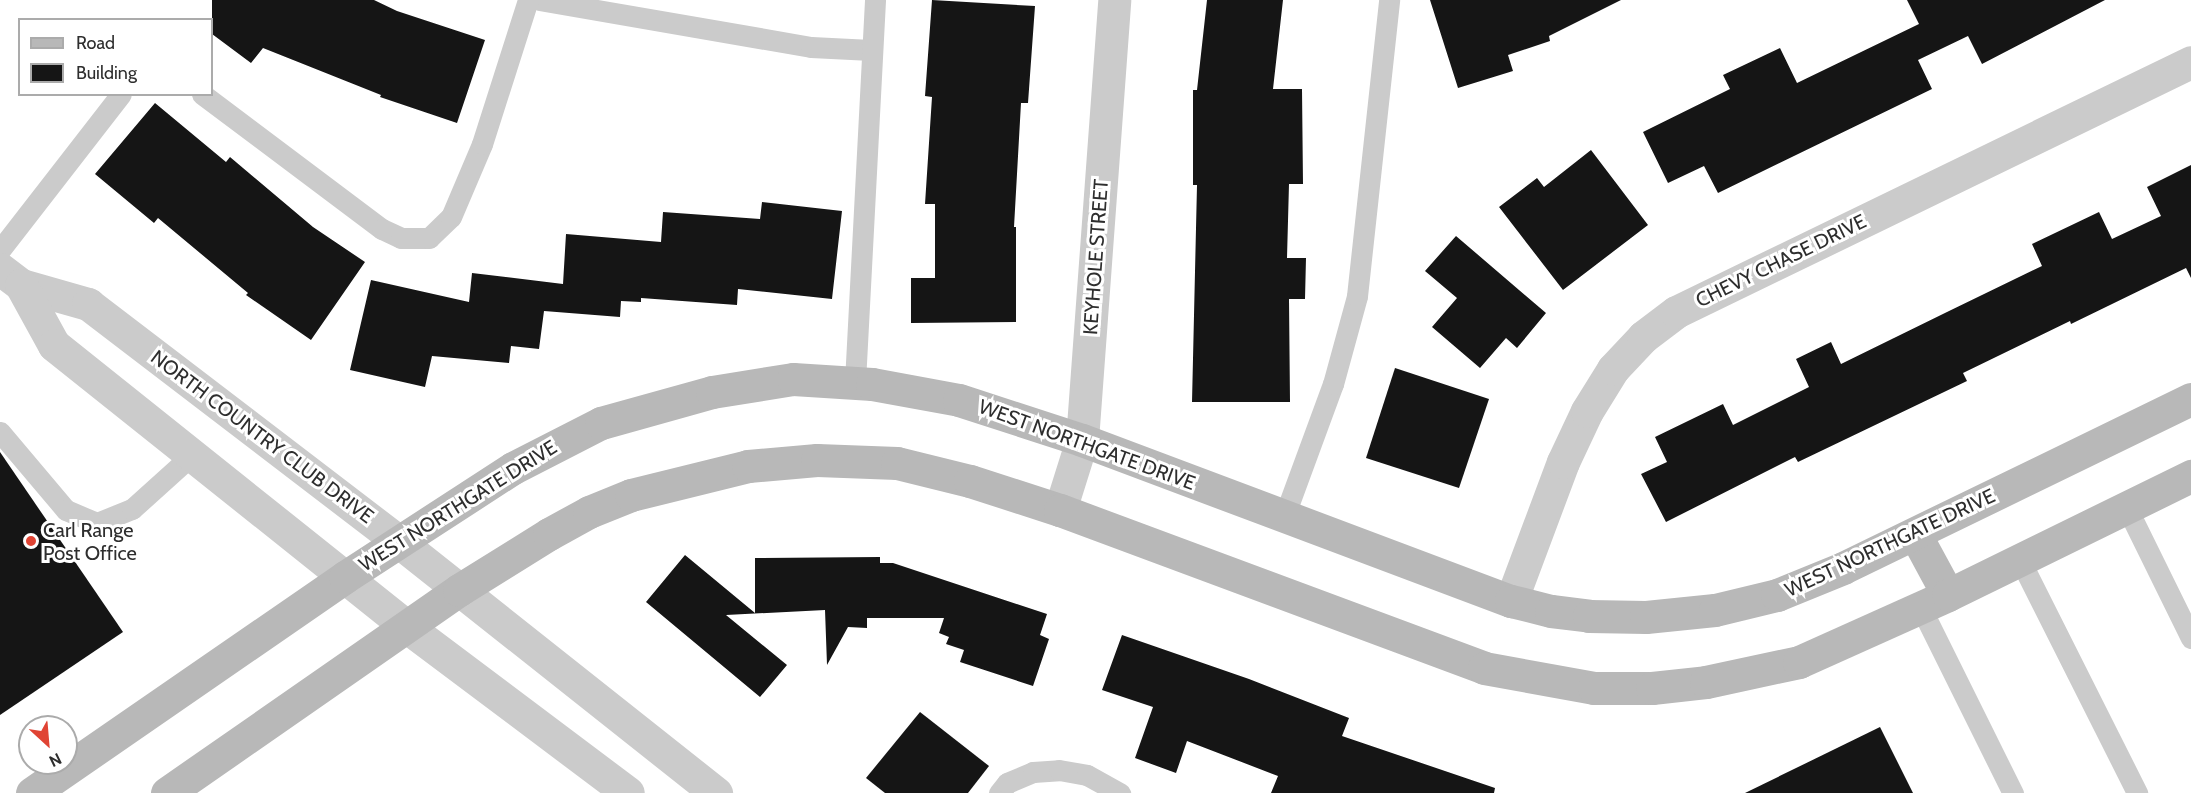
<!DOCTYPE html>
<style>
body{margin:0}
#map{position:relative;width:2191px;height:793px;overflow:hidden;background:#fff;font-family:Cabin,sans-serif}
div>[style]{position:absolute}
[style*='--x']{left:calc(var(--x)*1px);top:calc(var(--y)*1px);width:calc(var(--w)*1px);rotate:calc(var(--a)*1deg)}
.building>*{inset:0;background:#151515}
.service>*{height:21px;margin:-10.5px;padding:0 10.5px;transform-origin:10.5px;border-radius:10.5px;background:#cbcbcb}
.minor>*{height:33px;margin:-16.5px;padding:0 16.5px;transform-origin:16.5px;border-radius:16.5px;background:#cbcbcb}
.tertiary>*{height:33px;margin:-16.5px;padding:0 16.5px;transform-origin:16.5px;border-radius:16.5px;background:#cbcbcb}
.secondary>*{height:33px;margin:-16.5px;padding:0 16.5px;transform-origin:16.5px;border-radius:16.5px;background:#b8b8b8}
.dots>*{width:16px;height:16px;translate:-50% -50%;box-sizing:border-box;border:3px solid #fff;border-radius:50%}
span{translate:-50% -50%;white-space:nowrap;text-align:center;line-height:1.15;-webkit-text-stroke:6px #fff;paint-order:stroke}
.street-label{font-size:20px;color:#2e2e2e}
.poi-label{font-size:20px;color:#2e2e2e}
.left{translate:0 -50%;text-align:left}
.legend{position:absolute;left:18px;top:18px;width:195px;height:78px;box-sizing:border-box;background:#fff;border:2px solid #ababab;margin:0;padding:8px 10px;list-style:none;font-size:18px;color:#2e2e2e}
.legend li{display:flex;align-items:center;gap:12px;height:30px}
.legend b{width:30px;border:2px solid #ababab}
.north{position:absolute;left:18px;top:715px;width:60px;height:60px;box-sizing:border-box;background:#fff;border:2px solid #ababab;border-radius:50%;rotate:154deg;font-size:16px;font-weight:700;line-height:24px;text-align:center;color:#2e2e2e}
.north::after{content:'';display:block;margin:auto;width:21px;height:27px;background:#e04434;clip-path:polygon(50% 0,100% 100%,50% 72%,0 100%)}
</style>
<div id="map">
<div class="building">
<i style="clip-path:polygon(212px 0,374px 0,397px 11px,485px 40px,457px 123px,380px 97px,381px 95px,263px 48px,251px 63px,212px 34px)"></i>
<i style="clip-path:polygon(932px 0,1035px 6px,1028px 103px,1021px 103px,1014px 227px,1016px 227px,1016px 322px,911px 323px,911px 278px,935px 278px,935px 204px,925px 204px,932px 97px,925px 96px)"></i>
<i style="clip-path:polygon(1207px 0,1283px 0,1273px 89px,1302px 89px,1303px 184px,1289px 184px,1287px 258px,1306px 258px,1305px 299px,1289px 299px,1290px 402px,1192px 402px,1197px 185px,1193px 185px,1193px 90px,1197px 90px)"></i>
<i style="clip-path:polygon(1430px 0,1621px 0,1549px 36px,1550px 41px,1508px 55px,1513px 71px,1458px 88px)"></i>
<i style="clip-path:polygon(1907px 0,2105px 0,1982px 64px,1968px 36px,1918px 60px,1932px 89px,1718px 193px,1704px 166px,1668px 183px,1643px 132px,1730px 89px,1723px 75px,1780px 48px,1797px 83px,1919px 24px)"></i>
<i style="clip-path:polygon(155px 103px,226px 162px,230px 157px,313px 227px,365px 262px,311px 340px,246px 295px,248px 293px,158px 218px,154px 223px,95px 174px)"></i>
<i style="clip-path:polygon(1591px 150px,1648px 225px,1563px 290px,1499px 207px,1537px 178px,1544px 187px)"></i>
<i style="clip-path:polygon(2191px 165px,2191px 278px,2186px 268px,2071px 324px,2070px 321px,1963px 373px,1967px 381px,1798px 462px,1795px 457px,1666px 522px,1641px 474px,1667px 462px,1655px 437px,1723px 404px,1733px 425px,1809px 387px,1796px 359px,1831px 342px,1841px 364px,1947px 312px,2042px 266px,2032px 244px,2099px 212px,2112px 239px,2161px 216px,2147px 187px)"></i>
<i style="clip-path:polygon(762px 202px,842px 211px,832px 299px,738px 289px,737px 305px,641px 298px,641px 302px,621px 301px,620px 317px,544px 311px,539px 349px,511px 346px,509px 363px,432px 356px,425px 387px,350px 370px,371px 280px,469px 302px,472px 273px,563px 284px,566px 234px,661px 242px,663px 212px,760px 219px)"></i>
<i style="clip-path:polygon(1456px 236px,1546px 313px,1517px 348px,1506px 338px,1480px 368px,1432px 327px,1457px 298px,1425px 271px)"></i>
<i style="clip-path:polygon(1395px 368px,1489px 399px,1459px 488px,1366px 458px)"></i>
<i style="clip-path:polygon(0 452px,123px 632px,0 715px)"></i>
<i style="clip-path:polygon(685px 555px,755px 613px,755px 558px,880px 557px,880px 563px,893px 563px,1047px 614px,1040px 635px,1049px 639px,1033px 686px,960px 662px,964px 650px,946px 644px,949px 637px,939px 633px,944px 618px,867px 618px,867px 628px,848px 627px,827px 665px,825px 610px,726px 615px,787px 665px,760px 697px,646px 602px)"></i>
<i style="clip-path:polygon(1122px 635px,1249px 679px,1349px 718px,1342px 736px,1495px 788px,1494px 793px,1271px 793px,1278px 776px,1187px 741px,1176px 773px,1135px 758px,1153px 707px,1102px 690px)"></i>
<i style="clip-path:polygon(920px 712px,989px 766px,968px 793px,885px 793px,866px 778px)"></i>
<i style="clip-path:polygon(1880px 727px,1913px 793px,1745px 793px)"></i>
</div>
<div class="service">
<i style="--x:539;--y:0;--w:276;--a:9.8"></i>
<i style="--x:811;--y:47;--w:60;--a:2.9"></i>
<i style="--x:202;--y:94;--w:225;--a:36.9"></i>
<i style="--x:382;--y:229;--w:21;--a:25"></i>
<i style="--x:401;--y:238;--w:28;--a:0"></i>
<i style="--x:429;--y:238;--w:30;--a:-44"></i>
<i style="--x:451;--y:217;--w:79;--a:-67"></i>
<i style="--x:482;--y:144;--w:151;--a:-72.3"></i>
<i style="--x:0;--y:250;--w:197;--a:-52.2"></i>
<i style="--x:855;--y:382;--w:383;--a:-87"></i>
<i style="--x:0;--y:432;--w:102;--a:49.8"></i>
<i style="--x:66;--y:510;--w:34;--a:23"></i>
<i style="--x:97;--y:523;--w:38;--a:-22"></i>
<i style="--x:132;--y:509;--w:81;--a:-42"></i>
<i style="--x:2127;--y:508;--w:145;--a:63.8"></i>
<i style="--x:1284;--y:517;--w:142;--a:-69.8"></i>
<i style="--x:1333;--y:384;--w:91;--a:-74.7"></i>
<i style="--x:1357;--y:296;--w:298;--a:-83.8"></i>
<i style="--x:2020;--y:560;--w:261;--a:63.3"></i>
<i style="--x:1921;--y:608;--w:207;--a:63.6"></i>
<i style="--x:999;--y:793;--w:13;--a:-51"></i>
<i style="--x:1007;--y:783;--w:28;--a:-23"></i>
<i style="--x:1033;--y:772;--w:26;--a:-4"></i>
<i style="--x:1059;--y:770;--w:28;--a:10"></i>
<i style="--x:1087;--y:775;--w:38;--a:29"></i>
</div>
<div class="minor">
<i style="--x:1060;--y:510;--w:73;--a:-72.6"></i>
<i style="--x:1082;--y:440;--w:441;--a:-85.8"></i>
<i style="--x:1511;--y:601;--w:148;--a:-69.5"></i>
<i style="--x:1563;--y:462;--w:56;--a:-64.8"></i>
<i style="--x:1587;--y:411;--w:49;--a:-58.2"></i>
<i style="--x:1613;--y:369;--w:44;--a:-46.8"></i>
<i style="--x:1643;--y:337;--w:41;--a:-37.1"></i>
<i style="--x:1676;--y:312;--w:572;--a:-25.89"></i>
</div>
<div class="tertiary">
<i style="--x:0;--y:269;--w:26;--a:37"></i>
<i style="--x:21;--y:285;--w:70;--a:15.8"></i>
<i style="--x:88;--y:304;--w:390;--a:37.4"></i>
<i style="--x:398;--y:541;--w:406;--a:38.4"></i>
<i style="--x:21;--y:285;--w:68;--a:61.2"></i>
<i style="--x:54;--y:345;--w:452;--a:38.6"></i>
<i style="--x:407;--y:627;--w:276;--a:36.9"></i>
</div>
<div class="secondary">
<i style="--x:1915;--y:534;--w:69;--a:61.6"></i>
<i style="--x:32;--y:793;--w:380;--a:-34.6"></i>
<i style="--x:345;--y:577;--w:200;--a:-33"></i>
<i style="--x:513;--y:468;--w:99;--a:-27.1"></i>
<i style="--x:601;--y:423;--w:115;--a:-15.6"></i>
<i style="--x:712;--y:392;--w:82;--a:-9.1"></i>
<i style="--x:793;--y:379;--w:79;--a:3.6"></i>
<i style="--x:872;--y:384;--w:88;--a:10.4"></i>
<i style="--x:959;--y:400;--w:129;--a:18"></i>
<i style="--x:1082;--y:440;--w:458;--a:20.6"></i>
<i style="--x:1511;--y:601;--w:41;--a:14"></i>
<i style="--x:1551;--y:611;--w:38;--a:7"></i>
<i style="--x:1589;--y:616;--w:57;--a:1"></i>
<i style="--x:1646;--y:617;--w:69;--a:-5.8"></i>
<i style="--x:1715;--y:610;--w:64;--a:-13.6"></i>
<i style="--x:1777;--y:595;--w:71;--a:-22.2"></i>
<i style="--x:1843;--y:568;--w:387;--a:-25.9"></i>
<i style="--x:167;--y:793;--w:356;--a:-34.8"></i>
<i style="--x:459;--y:590;--w:106;--a:-31.9"></i>
<i style="--x:549;--y:534;--w:46;--a:-28.8"></i>
<i style="--x:589;--y:512;--w:45;--a:-22"></i>
<i style="--x:631;--y:495;--w:121;--a:-13.9"></i>
<i style="--x:748;--y:466;--w:69;--a:-5"></i>
<i style="--x:817;--y:460;--w:80;--a:2.1"></i>
<i style="--x:897;--y:463;--w:75;--a:13.9"></i>
<i style="--x:970;--y:481;--w:95;--a:17.9"></i>
<i style="--x:1060;--y:510;--w:452;--a:20.4"></i>
<i style="--x:1484;--y:668;--w:112;--a:10.3"></i>
<i style="--x:1594;--y:688;--w:58;--a:0"></i>
<i style="--x:1652;--y:688;--w:54;--a:-6.3"></i>
<i style="--x:1706;--y:682;--w:95;--a:-12.1"></i>
<i style="--x:1799;--y:662;--w:163;--a:-24.2"></i>
<i style="--x:1948;--y:595;--w:271;--a:-26.1"></i>
</div>
<div class="dots">
<i style="left:31px;top:541px;background:#e04434"></i>
</div>
<div class="street-label">
<span style="left:1096px;top:257px;rotate:-86deg">KEYHOLE STREET</span>
<span style="left:1781px;top:261px;rotate:-26deg">CHEVY CHASE DRIVE</span>
<span style="left:262px;top:437px;rotate:37deg">NORTH COUNTRY CLUB DRIVE</span>
<span style="left:1087px;top:445px;rotate:20deg">WEST NORTHGATE DRIVE</span>
<span style="left:458px;top:506px;rotate:-32deg">WEST NORTHGATE DRIVE</span>
<span style="left:1890px;top:543px;rotate:-25deg">WEST NORTHGATE DRIVE</span>
</div>
<div class="poi-label">
<span class="left" style="left:43px;top:542px">Carl Range<br>Post Office</span>
</div>
<ul class="legend">
<li><b style="height:8px;background:#b8b8b8"></b>Road</li>
<li><b style="height:16px;background:#151515"></b>Building</li>
</ul>
<div class="north">N</div>
</div>
